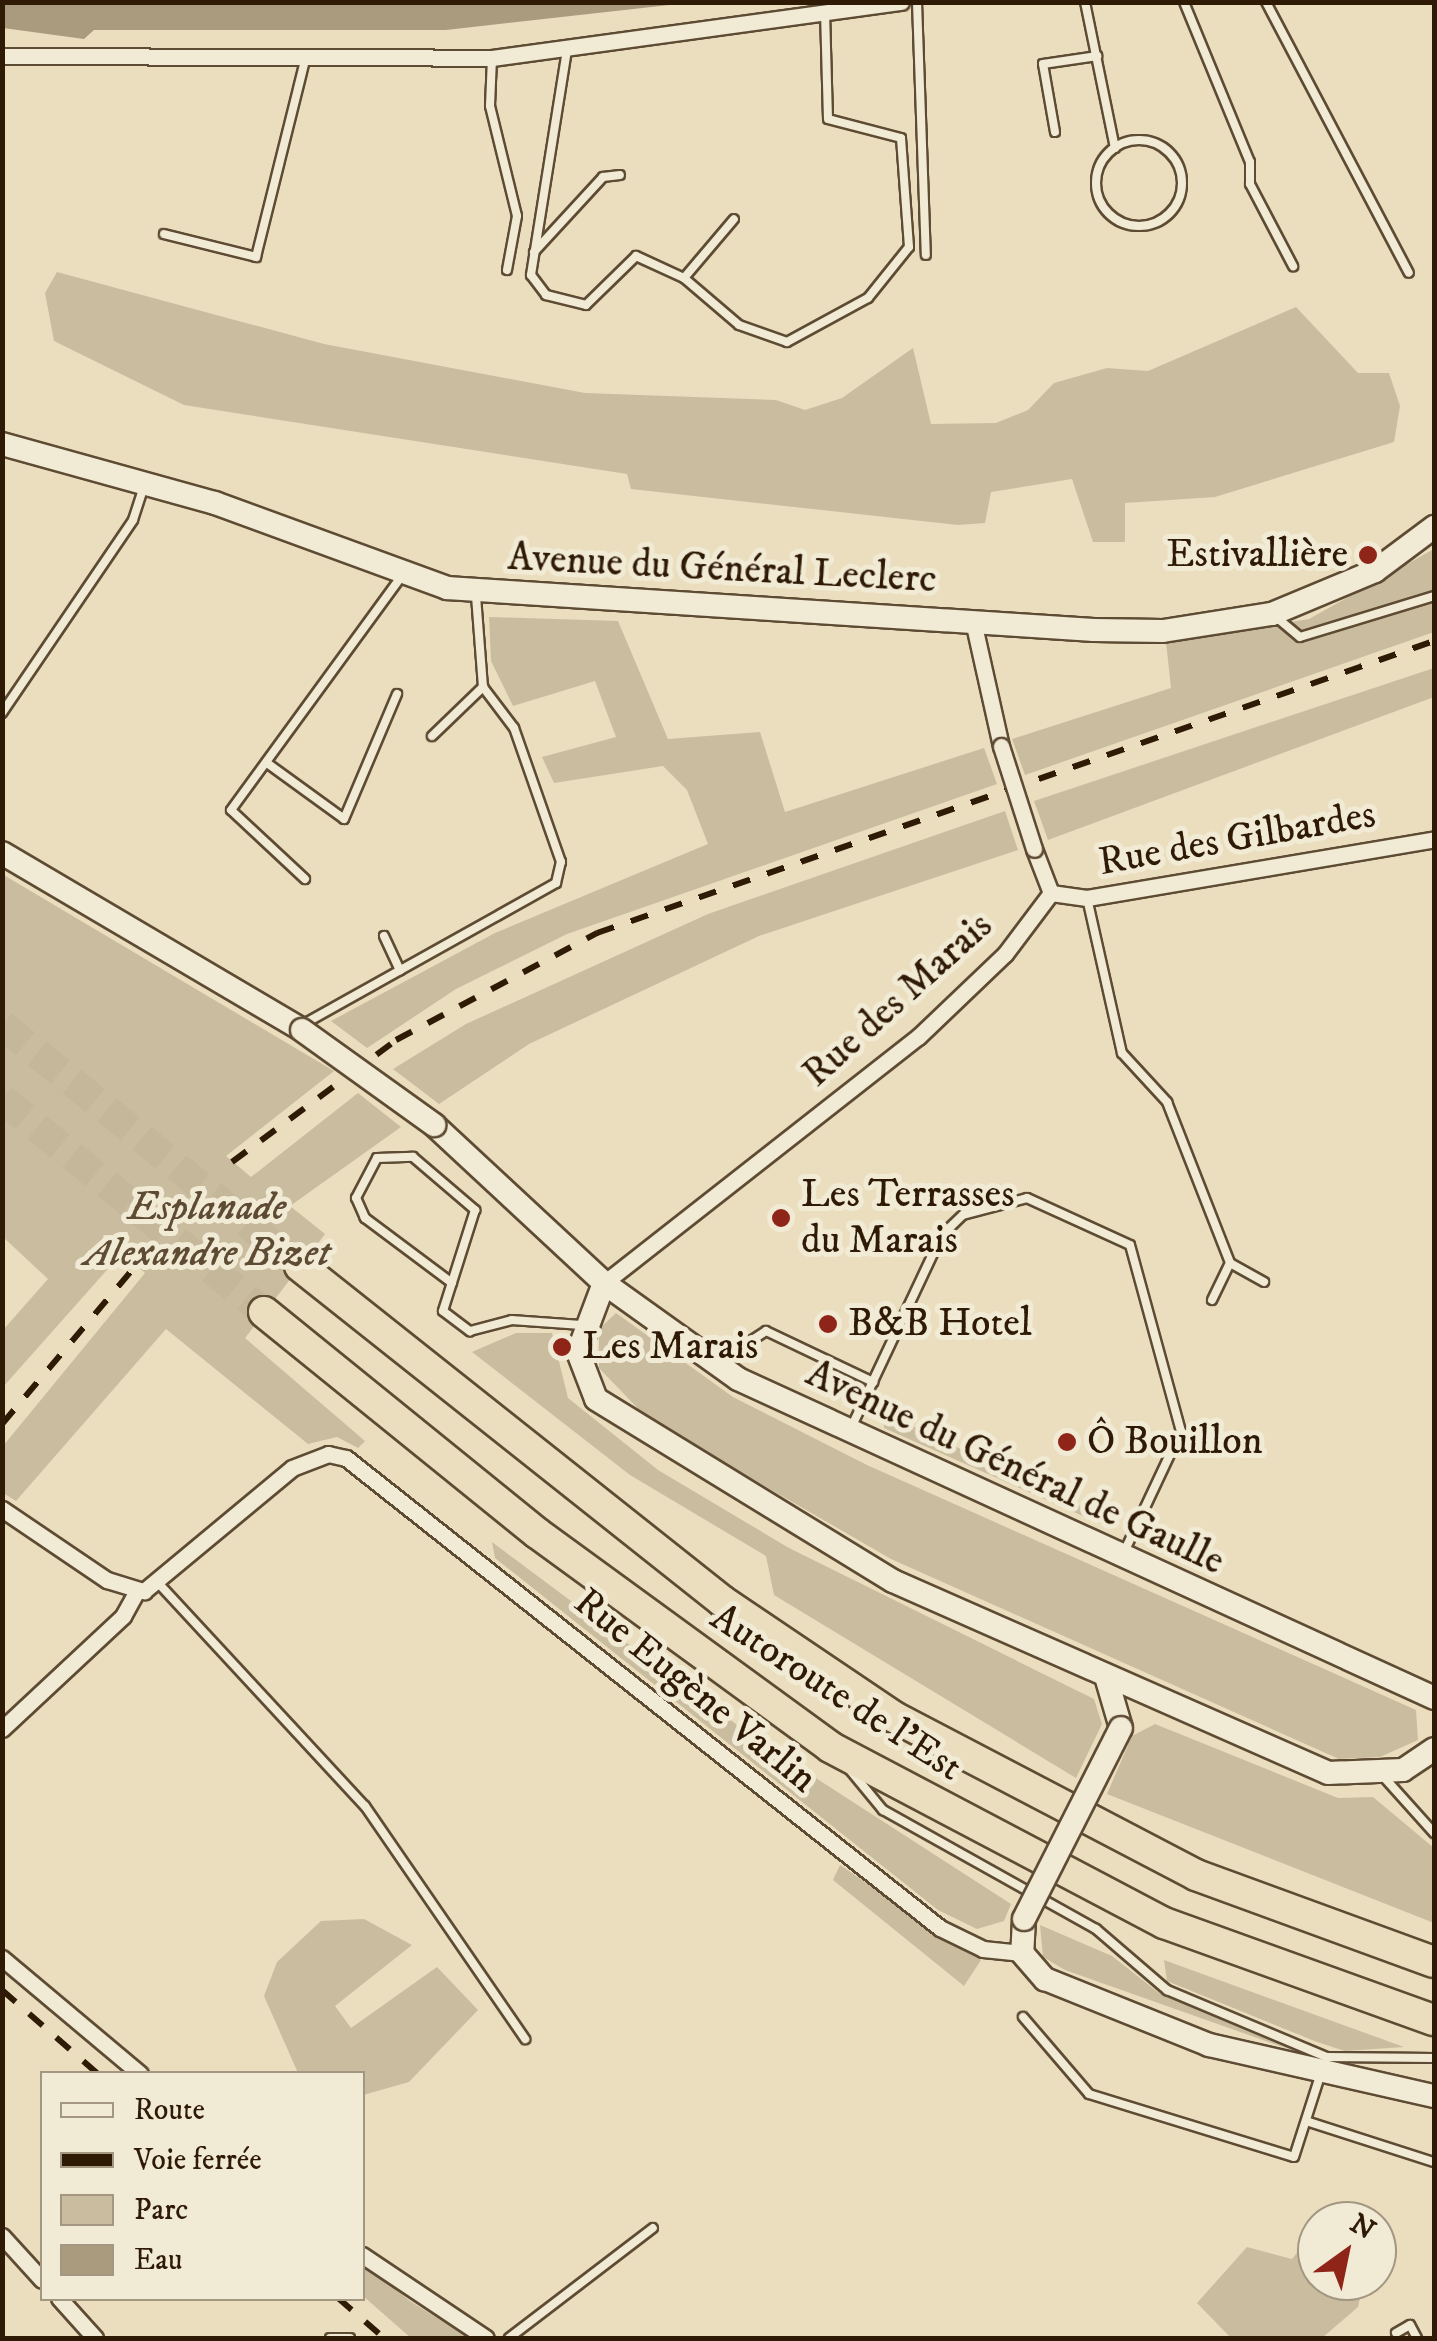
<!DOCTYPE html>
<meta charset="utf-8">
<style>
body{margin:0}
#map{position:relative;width:1437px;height:2341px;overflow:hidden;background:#eadebe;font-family:"IM FELL DW Pica",serif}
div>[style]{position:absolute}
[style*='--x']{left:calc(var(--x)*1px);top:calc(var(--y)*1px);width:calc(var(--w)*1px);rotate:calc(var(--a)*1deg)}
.green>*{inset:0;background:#cabd9f}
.water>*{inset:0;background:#aa9b7f}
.highway-tunnel>*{height:30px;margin-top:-15px;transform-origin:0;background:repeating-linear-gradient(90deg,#c5b799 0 30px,transparent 0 45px)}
.roads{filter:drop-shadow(2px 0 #5e4b33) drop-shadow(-2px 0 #5e4b33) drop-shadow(0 2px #5e4b33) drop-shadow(0 -2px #5e4b33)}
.lane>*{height:8px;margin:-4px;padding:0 4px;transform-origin:4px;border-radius:4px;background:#f1ead5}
.lane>.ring{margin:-4px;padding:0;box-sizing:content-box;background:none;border:8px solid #f1ead5;border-radius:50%}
.street>*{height:15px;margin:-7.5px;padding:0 7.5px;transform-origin:7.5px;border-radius:7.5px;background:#f1ead5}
.secondary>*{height:22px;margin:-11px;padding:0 11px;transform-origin:11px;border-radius:11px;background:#f1ead5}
.highway>*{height:30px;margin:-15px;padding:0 15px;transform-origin:15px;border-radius:15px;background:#eadebe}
.rail>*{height:6px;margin-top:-3px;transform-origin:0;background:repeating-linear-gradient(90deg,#2f1a05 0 18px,transparent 0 36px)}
.bridges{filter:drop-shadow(2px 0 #5e4b33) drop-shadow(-2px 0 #5e4b33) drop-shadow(0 2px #5e4b33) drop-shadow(0 -2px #5e4b33)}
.street-bridge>*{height:15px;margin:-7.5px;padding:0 7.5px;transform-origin:7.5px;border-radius:7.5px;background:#f1ead5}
.secondary-bridge>*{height:22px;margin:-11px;padding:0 11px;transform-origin:11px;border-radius:11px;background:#f1ead5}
.dots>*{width:28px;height:28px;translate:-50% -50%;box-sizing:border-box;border:5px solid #f1ead5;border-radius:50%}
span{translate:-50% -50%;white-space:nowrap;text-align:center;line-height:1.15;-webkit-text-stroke:10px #f1ead5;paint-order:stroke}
.poi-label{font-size:40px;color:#2f1a05}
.right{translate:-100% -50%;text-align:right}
.left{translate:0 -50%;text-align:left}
.street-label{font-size:40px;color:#2f1a05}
.park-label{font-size:40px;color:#5e4b33;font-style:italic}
.frame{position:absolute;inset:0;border:5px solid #2f1a05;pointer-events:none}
.legend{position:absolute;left:40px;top:2071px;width:325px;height:230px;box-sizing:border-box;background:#f1ead5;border:2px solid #a39782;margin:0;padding:12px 18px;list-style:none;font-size:30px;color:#2f1a05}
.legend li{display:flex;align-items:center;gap:20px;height:50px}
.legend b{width:50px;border:2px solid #a39782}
.north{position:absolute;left:1297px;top:2201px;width:100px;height:100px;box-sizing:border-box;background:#f1ead5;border:2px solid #a39782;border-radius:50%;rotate:33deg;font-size:28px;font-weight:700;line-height:40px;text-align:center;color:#2f1a05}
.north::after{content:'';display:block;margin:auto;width:35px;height:45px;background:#8f2418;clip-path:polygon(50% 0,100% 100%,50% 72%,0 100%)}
</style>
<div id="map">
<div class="green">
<i style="clip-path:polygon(57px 272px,324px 344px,585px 393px,776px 400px,805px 410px,842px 398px,913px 348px,931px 424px,996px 423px,1028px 410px,1054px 383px,1107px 368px,1148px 371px,1296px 307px,1358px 373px,1389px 373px,1400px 406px,1394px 442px,1215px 497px,1125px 503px,1125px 542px,1093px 542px,1072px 479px,991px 492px,985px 523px,958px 525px,631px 489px,627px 474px,184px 405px,54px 341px,45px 293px)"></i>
<i style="clip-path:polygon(1434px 549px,1434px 632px,1025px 775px,1012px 739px,1171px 688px,1166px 642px,1309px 619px)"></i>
<i style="clip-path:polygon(489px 617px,618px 621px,668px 739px,760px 732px,785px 812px,984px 748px,997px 784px,567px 934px,456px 989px,367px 1048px,331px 1021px,495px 933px,708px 844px,687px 790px,663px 766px,554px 783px,542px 757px,616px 737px,595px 681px,513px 706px,491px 661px)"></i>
<i style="clip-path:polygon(1434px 668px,1434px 697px,1048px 840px,1034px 801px)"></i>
<i style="clip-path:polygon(1005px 811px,1018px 850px,759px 936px,529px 1044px,439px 1104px,393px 1069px,466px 1024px,708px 914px)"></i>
<i style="clip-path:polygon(2px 874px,334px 1071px,226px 1156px,251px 1177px,358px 1093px,401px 1127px,290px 1206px,325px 1234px,245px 1338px,365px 1441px,358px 1448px,337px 1437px,308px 1444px,166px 1329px,16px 1501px,3px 1493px,3px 1446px,145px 1273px,122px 1253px,3px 1387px,3px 1330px,48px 1279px,3px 1237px)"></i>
<i style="clip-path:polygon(616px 1313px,733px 1397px,867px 1465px,1416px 1710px,1418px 1740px,1380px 1757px,1339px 1759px,891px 1559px,647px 1418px,599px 1368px,599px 1329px)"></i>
<i style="clip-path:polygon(516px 1333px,552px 1333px,568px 1398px,658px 1470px,789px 1548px,1094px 1699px,1102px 1724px,1076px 1778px,774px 1595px,766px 1556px,630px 1475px,472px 1352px)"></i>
<i style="clip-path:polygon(885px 1399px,900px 1401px,894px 1417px,1091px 1511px,1098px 1498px,1124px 1510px,1118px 1523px,1110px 1528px,884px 1428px)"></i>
<i style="clip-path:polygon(492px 1542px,760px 1742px,1011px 1904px,1004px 1921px,977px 1929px,938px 1910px,495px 1558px)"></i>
<i style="clip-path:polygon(1155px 1724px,1338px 1798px,1373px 1797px,1434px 1848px,1434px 1923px,1107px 1794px,1132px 1736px)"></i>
<i style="clip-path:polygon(840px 1865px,981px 1960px,964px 1986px,833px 1880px)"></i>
<i style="clip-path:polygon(364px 1919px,412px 1945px,335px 2006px,351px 2028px,437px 1967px,478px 2010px,409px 2082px,363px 2095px,362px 2074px,298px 2073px,264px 1996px,277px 1962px,321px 1921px)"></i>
<i style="clip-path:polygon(1040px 1925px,1112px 1956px,1159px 1993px,1294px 2051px,1065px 1970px,1043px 1957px)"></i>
<i style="clip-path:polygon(1164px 1960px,1404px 2047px,1345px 2051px,1317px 2042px,1167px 1981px)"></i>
<i style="clip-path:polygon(1317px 2228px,1317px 2281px,1364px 2281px,1358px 2307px,1322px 2338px,1231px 2338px,1197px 2303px,1247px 2247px,1292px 2259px)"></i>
<i style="clip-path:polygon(362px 2263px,410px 2301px,469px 2338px,411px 2338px,363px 2296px)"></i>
</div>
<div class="water">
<i style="clip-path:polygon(3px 2px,687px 2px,687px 3px,446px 30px,94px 30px,84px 39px,3px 28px)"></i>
</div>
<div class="highway-tunnel">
<i style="--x:2;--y:1025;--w:383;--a:39"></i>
<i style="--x:2;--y:1099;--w:338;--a:39.1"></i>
</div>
<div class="roads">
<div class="lane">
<i style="--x:917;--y:2;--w:253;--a:88"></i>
<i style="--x:1085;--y:2;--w:149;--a:78.4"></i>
<i style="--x:1184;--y:2;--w:173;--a:67.6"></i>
<i style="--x:1250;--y:162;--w:22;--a:90"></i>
<i style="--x:1250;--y:184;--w:93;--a:62.3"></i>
<i style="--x:1266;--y:2;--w:306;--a:62.2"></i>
<i style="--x:567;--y:50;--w:228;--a:99.1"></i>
<i style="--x:531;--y:275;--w:25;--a:53"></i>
<i style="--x:546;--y:295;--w:41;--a:14"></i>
<i style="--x:586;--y:305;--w:70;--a:-44.4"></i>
<i style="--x:636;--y:256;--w:53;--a:24.6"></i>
<i style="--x:684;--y:278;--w:72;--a:40.5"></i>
<i style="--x:739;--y:325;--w:51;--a:19.5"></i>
<i style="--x:787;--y:342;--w:92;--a:-28.5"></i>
<i style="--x:868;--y:298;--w:65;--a:-51.2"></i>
<i style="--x:909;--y:247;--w:109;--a:-94.2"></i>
<i style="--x:901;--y:138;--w:75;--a:-165.4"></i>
<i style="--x:828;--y:119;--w:105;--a:-91.6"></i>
<i style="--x:492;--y:58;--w:48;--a:92.4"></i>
<i style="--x:490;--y:106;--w:113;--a:76.2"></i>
<i style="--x:517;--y:216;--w:55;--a:100.5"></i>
<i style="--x:1055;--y:132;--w:69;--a:-100"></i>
<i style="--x:1043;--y:64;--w:55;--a:-8.4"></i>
<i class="ring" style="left:1096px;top:140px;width:78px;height:78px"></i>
<i style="--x:164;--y:234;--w:95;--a:14"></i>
<i style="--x:256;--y:257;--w:203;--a:-76"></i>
<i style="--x:534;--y:252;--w:102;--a:-47.4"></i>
<i style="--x:603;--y:177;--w:17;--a:-7"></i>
<i style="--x:684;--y:278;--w:77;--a:-49.7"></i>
<i style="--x:1276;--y:617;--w:31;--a:40"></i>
<i style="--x:1300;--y:637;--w:140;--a:-17"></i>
<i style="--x:2;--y:713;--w:233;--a:-55.8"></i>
<i style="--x:133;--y:520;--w:33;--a:-72"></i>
<i style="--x:432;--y:736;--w:71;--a:-43.9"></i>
<i style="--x:267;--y:763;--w:95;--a:36"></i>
<i style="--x:344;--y:819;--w:136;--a:-67"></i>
<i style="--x:305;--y:879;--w:101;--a:-137"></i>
<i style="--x:231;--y:810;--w:288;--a:-53.9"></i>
<i style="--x:1087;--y:898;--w:159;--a:77.3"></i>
<i style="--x:1122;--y:1053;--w:67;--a:47.4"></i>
<i style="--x:1167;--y:1102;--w:173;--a:68.6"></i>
<i style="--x:384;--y:936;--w:38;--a:65"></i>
<i style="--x:302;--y:1025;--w:291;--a:-29.2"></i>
<i style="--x:556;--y:883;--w:22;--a:-77"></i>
<i style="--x:561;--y:862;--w:142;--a:-109.3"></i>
<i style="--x:514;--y:728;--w:51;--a:-127.1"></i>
<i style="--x:483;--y:687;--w:92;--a:-94.4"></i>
<i style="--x:1230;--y:1263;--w:39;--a:29"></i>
<i style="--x:452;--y:1283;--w:109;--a:-143.2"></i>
<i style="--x:365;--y:1218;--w:22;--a:-114"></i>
<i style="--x:356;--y:1198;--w:45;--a:-62.3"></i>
<i style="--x:377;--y:1158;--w:36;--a:-2"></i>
<i style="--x:413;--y:1157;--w:82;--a:40.5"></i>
<i style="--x:475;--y:1210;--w:106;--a:107.6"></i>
<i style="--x:443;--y:1311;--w:34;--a:37"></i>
<i style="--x:470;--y:1331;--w:43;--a:-14.7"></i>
<i style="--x:512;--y:1320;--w:69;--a:4.1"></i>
<i style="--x:1212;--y:1300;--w:41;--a:-64.1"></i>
<i style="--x:718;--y:1362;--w:57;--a:-32.9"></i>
<i style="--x:766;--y:1331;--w:119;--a:25.5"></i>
<i style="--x:851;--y:1428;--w:213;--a:-64.8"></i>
<i style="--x:942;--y:1235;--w:29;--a:-44"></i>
<i style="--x:963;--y:1215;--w:66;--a:-14.9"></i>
<i style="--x:1027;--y:1198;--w:113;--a:24.5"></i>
<i style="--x:1130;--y:1245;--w:193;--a:74.7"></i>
<i style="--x:1181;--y:1431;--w:132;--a:115.2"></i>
<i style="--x:160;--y:1585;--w:301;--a:47.2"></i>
<i style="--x:365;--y:1806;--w:283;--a:55.5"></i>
<i style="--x:850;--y:1770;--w:52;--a:50.5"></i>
<i style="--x:883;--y:1810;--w:244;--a:29.2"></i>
<i style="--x:1096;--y:1929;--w:94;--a:40.7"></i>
<i style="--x:1167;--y:1990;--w:173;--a:22.8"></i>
<i style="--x:1326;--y:2057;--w:108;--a:0.5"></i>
<i style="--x:1382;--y:1775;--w:78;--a:48.1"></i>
<i style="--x:1023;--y:2017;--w:101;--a:49.4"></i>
<i style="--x:1089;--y:2094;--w:214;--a:17.1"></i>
<i style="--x:1294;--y:2157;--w:85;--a:-72.2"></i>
<i style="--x:1306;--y:2121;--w:134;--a:17.8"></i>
<i style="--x:1396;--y:2333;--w:16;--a:-30"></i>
<i style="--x:1410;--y:2325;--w:15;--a:62"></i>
<i style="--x:330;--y:2338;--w:20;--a:0"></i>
<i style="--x:509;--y:2338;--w:181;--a:-37.4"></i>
</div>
<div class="street">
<i style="--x:2;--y:56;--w:490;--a:0.2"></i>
<i style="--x:492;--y:58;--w:413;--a:-7.8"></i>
<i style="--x:973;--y:621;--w:128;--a:77.4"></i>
<i style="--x:1034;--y:849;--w:47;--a:68.9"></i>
<i style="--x:1051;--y:893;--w:36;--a:8"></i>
<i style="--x:1087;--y:898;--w:352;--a:-9.6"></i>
<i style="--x:604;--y:1283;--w:399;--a:-38.1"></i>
<i style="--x:918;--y:1037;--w:120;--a:-43.7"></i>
<i style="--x:1005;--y:954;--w:76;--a:-53"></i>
<i style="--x:2;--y:1509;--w:127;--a:34.1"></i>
<i style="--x:107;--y:1580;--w:39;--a:17"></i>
<i style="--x:144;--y:1591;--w:192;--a:-39.7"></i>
<i style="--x:292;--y:1468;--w:39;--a:-21"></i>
<i style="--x:328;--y:1454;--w:18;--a:13"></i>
<i style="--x:346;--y:1458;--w:757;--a:38.35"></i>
<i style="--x:940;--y:1928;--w:48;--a:26"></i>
<i style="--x:983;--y:1949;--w:39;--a:6"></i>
<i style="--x:2;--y:1729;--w:166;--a:-43"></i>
<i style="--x:123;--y:1616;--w:29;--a:-61"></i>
<i style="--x:2;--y:1958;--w:180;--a:40"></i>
<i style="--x:2;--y:2236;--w:59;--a:47.7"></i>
<i style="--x:362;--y:2255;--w:149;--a:33.8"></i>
<i style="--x:59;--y:2298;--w:54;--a:48"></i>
</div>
<div class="secondary">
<i style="--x:2;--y:444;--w:221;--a:15.5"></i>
<i style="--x:215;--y:503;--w:247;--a:20.1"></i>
<i style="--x:447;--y:588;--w:648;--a:3.71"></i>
<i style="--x:1094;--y:630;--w:69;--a:0.8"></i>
<i style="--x:1163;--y:631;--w:110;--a:-8.9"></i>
<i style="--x:1272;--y:614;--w:112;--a:-22.7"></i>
<i style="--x:1375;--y:571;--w:74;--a:-36.7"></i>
<i style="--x:2;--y:853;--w:348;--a:30.5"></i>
<i style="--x:434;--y:1125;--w:232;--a:42.9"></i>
<i style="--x:604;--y:1283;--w:165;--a:35.6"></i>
<i style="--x:738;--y:1379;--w:766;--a:24.62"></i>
<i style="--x:604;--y:1283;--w:74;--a:110.6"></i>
<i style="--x:578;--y:1352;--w:50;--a:69"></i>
<i style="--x:596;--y:1399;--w:348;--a:31.5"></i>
<i style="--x:893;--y:1581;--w:475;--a:23.8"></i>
<i style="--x:1328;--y:1773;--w:75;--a:-2.3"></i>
<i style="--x:1403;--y:1770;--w:37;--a:-34"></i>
<i style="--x:1107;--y:1680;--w:50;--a:73.7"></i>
<i style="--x:1024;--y:1919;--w:34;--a:93"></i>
<i style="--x:1022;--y:1953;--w:35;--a:49"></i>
<i style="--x:1045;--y:1979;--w:177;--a:21.9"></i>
<i style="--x:1209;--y:2045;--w:231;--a:12.8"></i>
</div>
<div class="highway">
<i style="--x:300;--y:1266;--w:539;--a:38.44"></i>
<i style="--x:722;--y:1601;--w:207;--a:34"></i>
<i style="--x:894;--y:1717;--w:341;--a:27.6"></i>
<i style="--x:1196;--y:1875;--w:253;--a:20.1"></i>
<i style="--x:264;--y:1312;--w:351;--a:39"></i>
<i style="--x:537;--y:1533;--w:363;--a:36.1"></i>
<i style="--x:830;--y:1747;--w:378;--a:27.8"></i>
<i style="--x:1164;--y:1923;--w:287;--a:19.8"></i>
</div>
</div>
<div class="rail">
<i style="--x:232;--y:1162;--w:204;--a:-36.6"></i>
<i style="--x:396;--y:1040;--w:228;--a:-28"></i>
<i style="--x:597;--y:933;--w:886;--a:-19.23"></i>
<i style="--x:2;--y:1424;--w:204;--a:-49.8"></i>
<i style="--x:2;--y:1990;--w:128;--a:41.2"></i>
<i style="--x:338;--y:2298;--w:61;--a:41"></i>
</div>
<div class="bridges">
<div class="street-bridge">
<i style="--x:1001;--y:746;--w:108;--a:72.2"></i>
</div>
<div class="secondary-bridge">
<i style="--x:302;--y:1030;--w:163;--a:35.7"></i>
<i style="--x:1024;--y:1919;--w:214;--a:-63.1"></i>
</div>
</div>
<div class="dots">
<i style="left:1368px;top:555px;background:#8f2418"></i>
<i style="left:781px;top:1218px;background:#8f2418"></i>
<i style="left:828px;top:1324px;background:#8f2418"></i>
<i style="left:562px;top:1347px;background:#8f2418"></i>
<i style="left:1067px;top:1442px;background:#8f2418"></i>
</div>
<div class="poi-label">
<span class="right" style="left:1348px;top:555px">Estivallière</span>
<span class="left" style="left:801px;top:1218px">Les Terrasses<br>du Marais</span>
<span class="left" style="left:848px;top:1324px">B&amp;B Hotel</span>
<span class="left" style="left:582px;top:1347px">Les Marais</span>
<span class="left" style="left:1087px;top:1442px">Ô Bouillon</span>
</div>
<div class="street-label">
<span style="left:722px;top:569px;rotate:3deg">Avenue du Général Leclerc</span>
<span style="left:1237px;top:839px;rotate:-10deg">Rue des Gilbardes</span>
<span style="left:898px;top:1000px;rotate:-42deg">Rue des Marais</span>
<span style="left:1015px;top:1468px;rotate:25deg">Avenue du Général de Gaulle</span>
<span style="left:695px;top:1691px;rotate:39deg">Rue Eugène Varlin</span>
<span style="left:836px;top:1693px;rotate:33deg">Autoroute de l’Est</span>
</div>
<div class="park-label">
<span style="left:207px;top:1231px">Esplanade<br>Alexandre Bizet</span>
</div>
<div class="frame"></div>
<ul class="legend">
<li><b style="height:12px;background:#f1ead5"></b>Route</li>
<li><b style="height:12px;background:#2f1a05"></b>Voie ferrée</li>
<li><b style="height:28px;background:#cabd9f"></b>Parc</li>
<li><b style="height:28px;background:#aa9b7f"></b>Eau</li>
</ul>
<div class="north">N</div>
</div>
